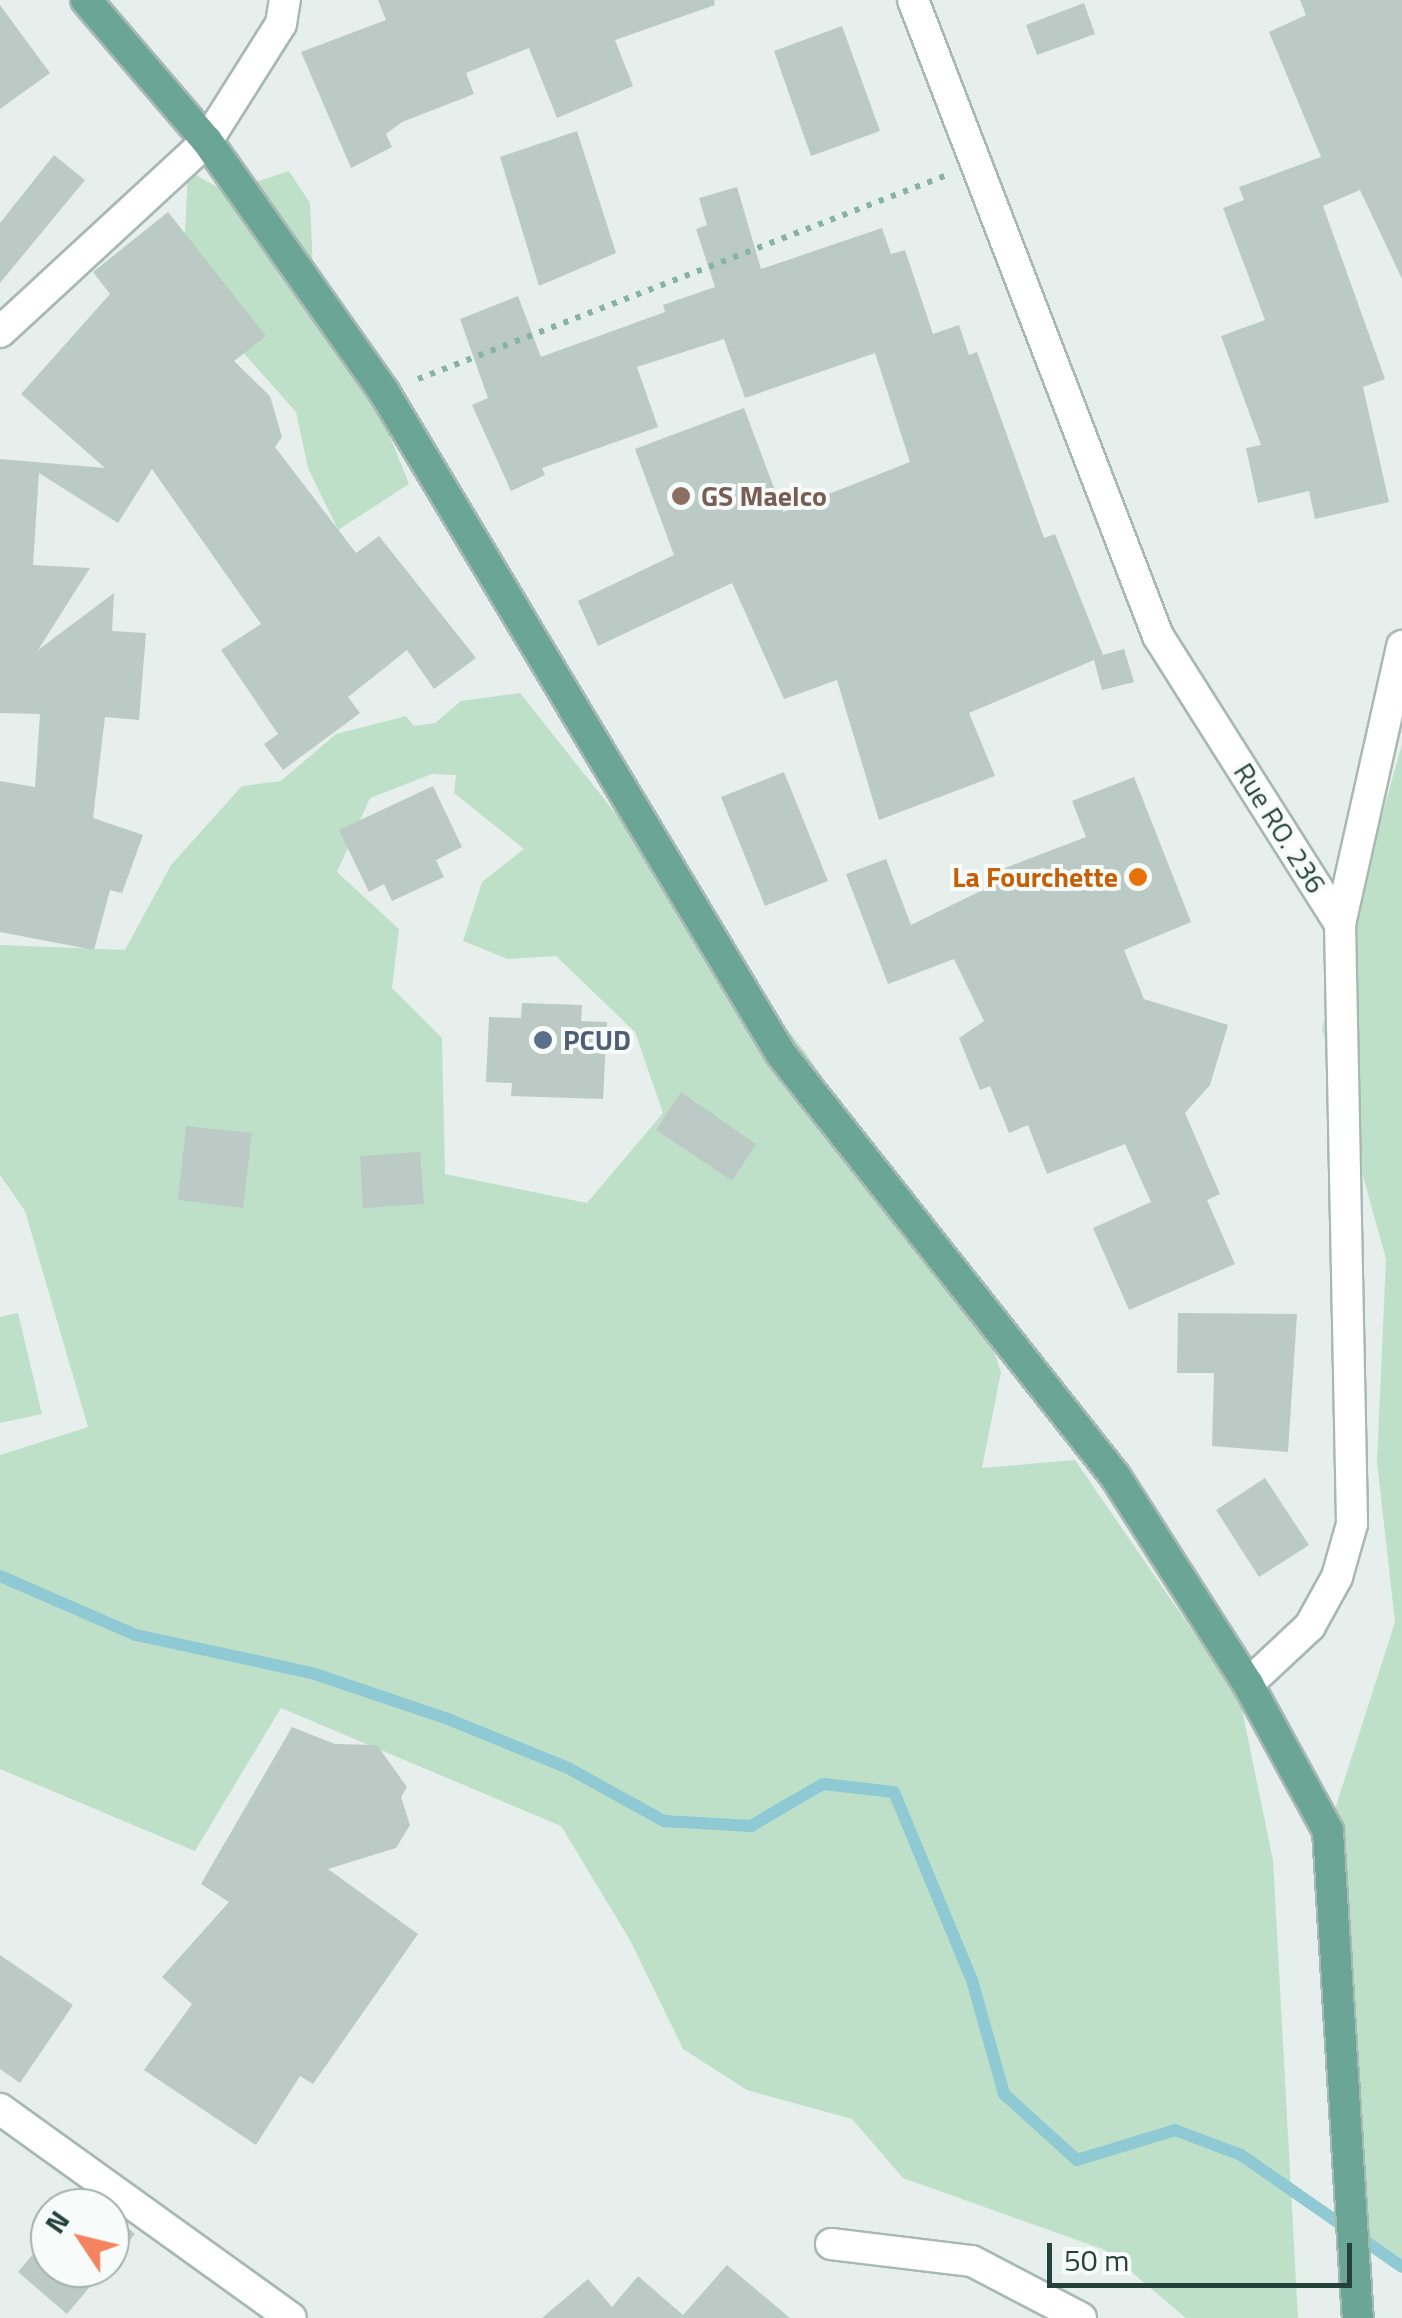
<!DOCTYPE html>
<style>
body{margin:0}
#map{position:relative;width:1402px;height:2318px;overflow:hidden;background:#e6efeb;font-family:"Titillium Web",sans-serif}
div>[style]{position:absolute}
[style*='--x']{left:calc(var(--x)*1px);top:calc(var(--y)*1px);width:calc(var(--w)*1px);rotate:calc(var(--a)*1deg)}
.green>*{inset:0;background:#bfe0c8}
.stream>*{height:12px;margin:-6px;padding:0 6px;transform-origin:6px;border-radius:6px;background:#8ec9d4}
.building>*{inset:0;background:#bbcac4}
.path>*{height:6px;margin-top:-3px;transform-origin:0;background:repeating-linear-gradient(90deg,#86b3a5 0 5px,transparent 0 13px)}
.roads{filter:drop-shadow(2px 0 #a8b8b2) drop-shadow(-2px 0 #a8b8b2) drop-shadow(0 2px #a8b8b2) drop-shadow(0 -2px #a8b8b2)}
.minor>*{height:30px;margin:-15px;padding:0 15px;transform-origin:15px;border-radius:15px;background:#fff}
.tertiary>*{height:30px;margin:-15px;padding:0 15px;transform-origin:15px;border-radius:15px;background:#fff}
.primary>*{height:30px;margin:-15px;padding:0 15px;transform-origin:15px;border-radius:15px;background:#6aa596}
.dots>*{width:28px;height:28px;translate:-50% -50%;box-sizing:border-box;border:5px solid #f7fbf9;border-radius:50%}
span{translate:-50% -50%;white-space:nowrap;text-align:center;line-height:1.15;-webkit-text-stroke:8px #f7fbf9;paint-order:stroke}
.education-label{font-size:28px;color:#785e54;font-weight:700}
.left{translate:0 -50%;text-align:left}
.street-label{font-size:28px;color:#24423a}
.food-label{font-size:28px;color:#c56008;font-weight:700}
.right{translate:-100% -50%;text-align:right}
.service-label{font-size:28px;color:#4e5e75;font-weight:700}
.north{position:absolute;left:30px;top:2188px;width:100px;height:100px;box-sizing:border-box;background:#f7fbf9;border:2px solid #a3b1ad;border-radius:50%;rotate:305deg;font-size:28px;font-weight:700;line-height:40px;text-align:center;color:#24423a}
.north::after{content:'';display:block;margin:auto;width:35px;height:45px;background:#f4845f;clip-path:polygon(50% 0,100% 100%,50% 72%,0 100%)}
.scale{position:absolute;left:1047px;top:2243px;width:305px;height:45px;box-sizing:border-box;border:5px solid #24423a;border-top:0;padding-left:12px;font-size:30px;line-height:35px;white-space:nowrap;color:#24423a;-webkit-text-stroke:8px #f7fbf9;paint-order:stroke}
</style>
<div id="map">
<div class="green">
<i style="clip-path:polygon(188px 171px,227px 192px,289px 171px,310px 203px,315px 312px,336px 354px,375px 399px,409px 484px,338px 530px,308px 468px,296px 412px,207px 312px,183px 272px)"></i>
<i style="clip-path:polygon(evenodd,520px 693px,805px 1052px,887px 1172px,962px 1254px,1001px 1372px,982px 1468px,1075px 1460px,1240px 1700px,1273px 1860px,1298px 2318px,1186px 2318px,1105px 2250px,903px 2178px,852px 2119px,747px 2090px,683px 2049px,630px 1940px,561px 1826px,281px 1708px,195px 1851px,0 1769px,0 1455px,88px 1427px,25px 1211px,0 1175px,0 945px,125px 950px,171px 865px,242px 786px,281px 781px,336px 734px,406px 716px,414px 726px,435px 723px,461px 701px,520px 693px,432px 774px,456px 775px,454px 793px,524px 849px,482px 882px,463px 941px,508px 959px,556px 956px,635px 1032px,663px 1113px,587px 1203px,445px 1174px,442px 1038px,392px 988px,399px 929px,337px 872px,370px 798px,432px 774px)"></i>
<i style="clip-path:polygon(1402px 744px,1402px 2266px,1360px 2234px,1328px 1831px,1395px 1622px,1377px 1462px,1386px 1259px,1322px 1029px)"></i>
<i style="clip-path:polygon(18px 1313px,42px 1414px,0 1423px,0 1317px)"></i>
</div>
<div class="stream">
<i style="--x:0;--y:1576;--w:148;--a:23.5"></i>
<i style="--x:136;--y:1635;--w:180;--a:12.2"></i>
<i style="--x:312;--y:1673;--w:144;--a:18.7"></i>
<i style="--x:448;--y:1719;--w:130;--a:22.2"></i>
<i style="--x:568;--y:1768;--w:110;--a:28.9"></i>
<i style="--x:664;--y:1821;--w:87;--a:3.3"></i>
<i style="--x:751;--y:1826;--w:83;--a:-30.3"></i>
<i style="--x:823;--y:1784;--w:71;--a:6.4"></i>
<i style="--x:894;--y:1792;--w:204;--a:67.5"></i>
<i style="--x:972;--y:1980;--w:118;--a:74.3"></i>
<i style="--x:1004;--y:2094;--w:98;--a:42.1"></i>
<i style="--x:1077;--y:2160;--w:102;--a:-17"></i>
<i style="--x:1175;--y:2130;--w:71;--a:20.7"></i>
<i style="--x:1241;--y:2155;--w:196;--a:34.8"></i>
</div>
<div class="building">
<i style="clip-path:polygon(378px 0,714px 0,715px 5px,615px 40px,633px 86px,557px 118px,529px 48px,466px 73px,474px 94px,402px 122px,386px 134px,392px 147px,351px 168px,301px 52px,386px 20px)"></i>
<i style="clip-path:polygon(1300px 0,1402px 0,1402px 279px,1360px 190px,1323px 206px,1385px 379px,1363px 387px,1389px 502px,1315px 519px,1309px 491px,1258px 503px,1246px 448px,1261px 445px,1221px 336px,1265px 320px,1223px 208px,1244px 200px,1239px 187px,1321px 157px,1269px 32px,1306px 15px)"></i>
<i style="clip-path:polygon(1084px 3px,1095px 34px,1037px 55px,1026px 25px)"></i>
<i style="clip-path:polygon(0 5px,50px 73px,0 109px)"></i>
<i style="clip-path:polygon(842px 26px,880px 131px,811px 156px,774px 51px)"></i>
<i style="clip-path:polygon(577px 131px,616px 253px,539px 286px,500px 157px)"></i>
<i style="clip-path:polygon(54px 155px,85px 180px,0 283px,0 223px)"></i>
<i style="clip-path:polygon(737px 187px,761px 269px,882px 228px,891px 254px,905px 250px,933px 334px,959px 325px,969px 355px,977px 352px,1044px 538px,1055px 534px,1103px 655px,1124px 649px,1134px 682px,1102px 690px,1094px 660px,969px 713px,995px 776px,879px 820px,837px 680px,784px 699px,732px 583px,598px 646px,578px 601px,674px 555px,635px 449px,744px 408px,783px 512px,910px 462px,875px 353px,745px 398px,724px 339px,637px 367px,658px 427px,542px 468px,545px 475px,511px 491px,472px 405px,488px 398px,460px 319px,518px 296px,541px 357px,665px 312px,663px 305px,715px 287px,696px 229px,707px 225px,699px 198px)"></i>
<i style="clip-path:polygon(168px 212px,266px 336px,234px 361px,270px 396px,282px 437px,275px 447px,356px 553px,379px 536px,476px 658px,434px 689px,407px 650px,348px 697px,360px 713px,283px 770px,264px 744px,278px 734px,221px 650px,261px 624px,152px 469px,118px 523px,39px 473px,33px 565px,90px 568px,38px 650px,114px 593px,112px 631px,146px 633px,139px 720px,105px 717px,93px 818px,143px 835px,122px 893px,110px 890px,94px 950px,0 932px,0 781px,35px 787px,40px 714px,0 713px,0 459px,105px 468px,21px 394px,110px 294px,93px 272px)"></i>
<i style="clip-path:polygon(784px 772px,828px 881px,765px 906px,721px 797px)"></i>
<i style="clip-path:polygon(1134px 777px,1191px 922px,1124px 950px,1144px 999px,1228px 1025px,1210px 1085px,1185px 1113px,1220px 1194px,1207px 1200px,1235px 1264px,1129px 1310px,1093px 1228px,1151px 1202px,1125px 1144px,1047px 1174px,1028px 1125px,1009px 1133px,990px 1086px,980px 1090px,959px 1038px,984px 1021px,954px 959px,888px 984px,846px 874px,886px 859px,911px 925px,1001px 881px,997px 871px,1086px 837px,1072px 801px)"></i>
<i style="clip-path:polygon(433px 786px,462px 847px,436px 860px,444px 877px,392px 901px,384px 884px,369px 892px,339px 830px)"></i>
<i style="clip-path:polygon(522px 1003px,582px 1005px,581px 1021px,607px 1022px,603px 1099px,511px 1096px,512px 1083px,486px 1082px,489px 1017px,521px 1018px)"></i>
<i style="clip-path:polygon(681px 1092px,756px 1144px,732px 1181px,656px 1130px)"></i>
<i style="clip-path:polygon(186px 1126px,252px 1133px,243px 1208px,178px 1200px)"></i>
<i style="clip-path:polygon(420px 1152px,424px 1204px,363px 1208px,360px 1156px)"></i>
<i style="clip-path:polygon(1178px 1313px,1297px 1314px,1288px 1452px,1212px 1446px,1214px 1373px,1177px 1373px)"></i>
<i style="clip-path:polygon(1265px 1478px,1309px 1545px,1259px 1577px,1216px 1510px)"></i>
<i style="clip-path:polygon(292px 1727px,335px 1744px,377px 1745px,407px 1787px,401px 1797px,410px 1825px,396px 1848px,328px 1869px,418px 1934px,313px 2084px,300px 2076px,256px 2145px,144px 2070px,192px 2004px,162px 1977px,229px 1902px,201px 1884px)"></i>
<i style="clip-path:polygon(0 1955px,73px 2005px,20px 2083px,0 2069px)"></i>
<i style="clip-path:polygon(110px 2213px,135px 2234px,110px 2263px)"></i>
<i style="clip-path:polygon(50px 2234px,50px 2268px,106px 2268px,67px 2314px,18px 2272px)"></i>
<i style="clip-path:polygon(727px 2265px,790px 2318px,542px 2318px,588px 2279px,612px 2307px,638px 2276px,683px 2315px)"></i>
</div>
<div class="path">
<i style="--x:418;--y:379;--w:567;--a:-21.09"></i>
</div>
<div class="roads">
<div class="minor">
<i style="--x:0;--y:332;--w:282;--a:-42.7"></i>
<i style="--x:207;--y:141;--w:138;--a:-57.7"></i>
<i style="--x:281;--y:24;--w:24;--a:-81"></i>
<i style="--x:0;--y:2109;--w:358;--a:35.7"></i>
<i style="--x:831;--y:2244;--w:142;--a:6.9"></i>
<i style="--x:972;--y:2261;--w:123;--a:27.6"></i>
</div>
<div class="tertiary">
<i style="--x:913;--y:0;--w:682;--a:68.93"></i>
<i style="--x:1158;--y:636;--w:341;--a:57.7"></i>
<i style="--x:1340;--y:924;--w:600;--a:88.85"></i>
<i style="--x:1352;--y:1524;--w:55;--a:105.8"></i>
<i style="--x:1337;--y:1577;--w:56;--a:118.9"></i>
<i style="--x:1310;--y:1626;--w:85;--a:136.9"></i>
<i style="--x:1340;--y:924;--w:285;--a:-77.4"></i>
</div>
<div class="primary">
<i style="--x:86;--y:0;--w:186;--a:49.4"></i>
<i style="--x:207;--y:141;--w:307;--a:54.8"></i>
<i style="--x:384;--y:392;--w:772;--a:59.05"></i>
<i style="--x:781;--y:1054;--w:538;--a:51.64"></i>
<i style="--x:1115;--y:1476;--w:247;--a:57.4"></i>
<i style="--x:1248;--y:1684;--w:167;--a:61.4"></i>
<i style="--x:1328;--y:1831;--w:488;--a:86.5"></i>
</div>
</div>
<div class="dots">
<i style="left:681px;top:496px;background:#8d6e63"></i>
<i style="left:1138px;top:877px;background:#e8710a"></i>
<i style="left:543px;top:1040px;background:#5c6f8a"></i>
</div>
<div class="education-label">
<span class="left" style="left:701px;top:496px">GS Maelco</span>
</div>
<div class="street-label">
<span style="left:1280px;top:828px;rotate:58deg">Rue RO. 236</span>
</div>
<div class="food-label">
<span class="right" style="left:1118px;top:877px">La Fourchette</span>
</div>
<div class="service-label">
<span class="left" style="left:563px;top:1040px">PCUD</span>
</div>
<div class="north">N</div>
<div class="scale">50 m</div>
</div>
